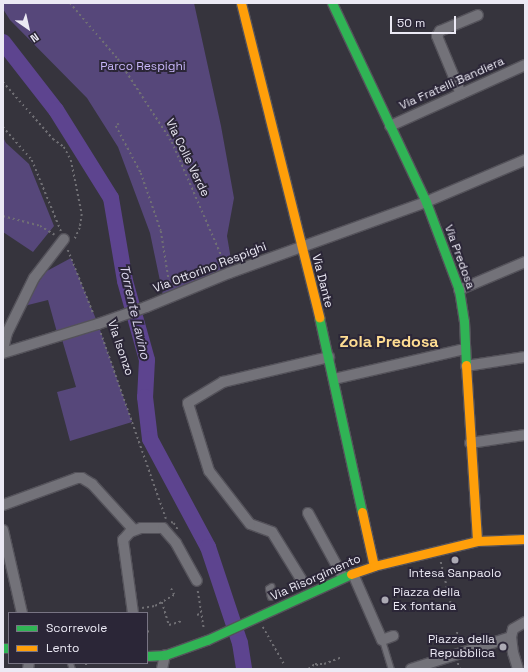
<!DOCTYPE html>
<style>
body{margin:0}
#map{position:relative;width:528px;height:672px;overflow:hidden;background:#36343d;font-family:"Space Grotesk",sans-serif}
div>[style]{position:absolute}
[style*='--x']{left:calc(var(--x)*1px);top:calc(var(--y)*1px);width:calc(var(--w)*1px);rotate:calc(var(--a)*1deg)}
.green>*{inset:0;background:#56477a}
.river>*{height:16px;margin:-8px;padding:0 8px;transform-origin:8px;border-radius:8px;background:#5d448f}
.path>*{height:1.5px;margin-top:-0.75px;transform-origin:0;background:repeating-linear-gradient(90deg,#706f74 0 2px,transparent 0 5px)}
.roads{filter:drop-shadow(1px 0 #54525a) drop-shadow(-1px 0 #54525a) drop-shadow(0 1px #54525a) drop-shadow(0 -1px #54525a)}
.lane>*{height:5px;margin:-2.5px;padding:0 2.5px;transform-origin:2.5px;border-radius:2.5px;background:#737279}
.street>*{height:10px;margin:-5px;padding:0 5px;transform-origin:5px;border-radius:5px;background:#737279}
.fast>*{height:9px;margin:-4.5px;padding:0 4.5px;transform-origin:4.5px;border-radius:4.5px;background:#30b455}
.slow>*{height:9px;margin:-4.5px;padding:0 4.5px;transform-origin:4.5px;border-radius:4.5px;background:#ff9f0a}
.dots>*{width:11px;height:11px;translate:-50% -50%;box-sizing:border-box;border:2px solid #2b2637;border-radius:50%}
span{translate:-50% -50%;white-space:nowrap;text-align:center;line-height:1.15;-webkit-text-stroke:4px #2b2637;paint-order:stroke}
.park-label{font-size:12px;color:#c8b6f9}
.street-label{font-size:12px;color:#ebe9f4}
.poi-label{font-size:12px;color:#ebe9f4}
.left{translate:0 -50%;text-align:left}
.right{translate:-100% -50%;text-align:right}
.water-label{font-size:13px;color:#ddd8ef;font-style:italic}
.district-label{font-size:16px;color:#fedc92;font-weight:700}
.frame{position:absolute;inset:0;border:4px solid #ebe9f4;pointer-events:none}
.legend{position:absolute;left:8px;top:612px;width:140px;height:52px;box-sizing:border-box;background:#2b2637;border:1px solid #787483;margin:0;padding:5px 7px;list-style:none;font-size:12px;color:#ebe9f4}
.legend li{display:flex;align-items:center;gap:8px;height:20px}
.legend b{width:20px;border:1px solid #787483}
.north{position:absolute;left:8px;top:8px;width:40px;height:40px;-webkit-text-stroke:3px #2b2637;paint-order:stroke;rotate:146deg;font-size:11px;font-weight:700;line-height:16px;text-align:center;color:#ebe9f4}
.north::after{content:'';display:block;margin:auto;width:14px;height:18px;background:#ebe9f4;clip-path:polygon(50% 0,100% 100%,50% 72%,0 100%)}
.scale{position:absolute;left:390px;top:16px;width:66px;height:18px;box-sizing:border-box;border:2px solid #ebe9f4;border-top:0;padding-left:5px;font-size:12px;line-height:14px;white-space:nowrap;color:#ebe9f4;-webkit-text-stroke:3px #2b2637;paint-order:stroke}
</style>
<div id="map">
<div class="green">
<i style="clip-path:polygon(3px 3px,194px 3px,221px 126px,234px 198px,227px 236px,233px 271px,164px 300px,150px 233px,118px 147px,87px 98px,10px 20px,3px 9px)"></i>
<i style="clip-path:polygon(3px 137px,6px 143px,29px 164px,54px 226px,33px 252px,3px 232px)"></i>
<i style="clip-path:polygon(71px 258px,98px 324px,132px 422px,70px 441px,57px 392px,76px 387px,61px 336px,58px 336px,48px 300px,24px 306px,45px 272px)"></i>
</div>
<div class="river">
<i style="--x:3;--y:42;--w:86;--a:52.1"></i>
<i style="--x:56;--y:110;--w:104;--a:58"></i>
<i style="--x:111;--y:198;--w:84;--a:80.4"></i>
<i style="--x:125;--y:281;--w:82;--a:74.4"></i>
<i style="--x:147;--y:360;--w:37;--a:93"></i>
<i style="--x:145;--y:397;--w:42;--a:83.2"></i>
<i style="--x:150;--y:439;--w:123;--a:61.8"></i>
<i style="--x:208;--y:547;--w:101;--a:71.6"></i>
<i style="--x:240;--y:643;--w:26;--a:81"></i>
</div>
<div class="path">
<i style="--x:70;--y:3;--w:74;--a:49.4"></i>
<i style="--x:118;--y:59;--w:99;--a:57"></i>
<i style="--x:172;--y:142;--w:133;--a:66.5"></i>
<i style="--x:3;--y:82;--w:76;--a:48.7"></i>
<i style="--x:53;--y:139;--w:14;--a:36"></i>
<i style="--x:64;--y:147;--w:15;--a:62"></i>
<i style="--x:71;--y:160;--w:55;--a:78.5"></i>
<i style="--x:82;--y:214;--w:14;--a:98"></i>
<i style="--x:80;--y:228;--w:14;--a:115"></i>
<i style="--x:119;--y:124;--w:4;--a:146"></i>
<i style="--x:116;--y:126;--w:53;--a:62"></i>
<i style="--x:141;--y:173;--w:61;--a:71"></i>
<i style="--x:161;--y:231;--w:57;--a:80.9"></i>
<i style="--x:3;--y:127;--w:44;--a:48.7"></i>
<i style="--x:32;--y:160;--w:77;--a:67.8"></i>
<i style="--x:3;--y:216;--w:38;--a:15"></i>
<i style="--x:40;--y:226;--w:17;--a:31"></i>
<i style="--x:68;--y:250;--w:70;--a:68.2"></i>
<i style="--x:101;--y:333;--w:197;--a:70.7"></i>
<i style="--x:171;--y:522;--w:3;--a:18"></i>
<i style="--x:174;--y:523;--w:8;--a:60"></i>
<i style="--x:441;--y:562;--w:51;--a:76.5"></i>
<i style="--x:198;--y:591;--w:38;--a:81"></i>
<i style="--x:162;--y:602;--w:24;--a:73"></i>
<i style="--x:142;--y:608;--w:13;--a:-9"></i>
<i style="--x:155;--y:606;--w:22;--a:-30"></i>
<i style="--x:174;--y:595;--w:7;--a:-117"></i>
<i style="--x:197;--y:615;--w:5;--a:-22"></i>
<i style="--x:169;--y:625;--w:14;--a:-17"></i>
<i style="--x:263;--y:627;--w:43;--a:60.4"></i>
<i style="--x:147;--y:631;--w:3;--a:18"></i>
<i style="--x:457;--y:632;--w:13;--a:67"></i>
<i style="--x:86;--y:663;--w:6;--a:81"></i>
<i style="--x:458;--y:663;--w:6;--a:72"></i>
<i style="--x:317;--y:664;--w:5;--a:68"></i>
<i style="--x:308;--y:669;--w:9;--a:-36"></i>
<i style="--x:315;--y:664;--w:9;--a:0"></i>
<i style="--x:324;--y:664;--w:19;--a:-21"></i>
</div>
<div class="roads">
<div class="lane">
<i style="--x:270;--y:597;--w:9;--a:-103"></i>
<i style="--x:268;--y:588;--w:4;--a:-34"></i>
<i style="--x:382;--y:640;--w:30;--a:73"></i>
<i style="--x:70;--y:663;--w:6;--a:72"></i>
</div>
<div class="street">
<i style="--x:461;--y:94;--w:63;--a:-112.5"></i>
<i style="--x:437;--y:36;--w:6;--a:-59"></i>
<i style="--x:440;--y:31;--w:41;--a:-22.8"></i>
<i style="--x:390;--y:126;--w:148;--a:-24.3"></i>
<i style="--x:459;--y:290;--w:72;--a:-23"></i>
<i style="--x:3;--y:349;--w:16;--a:-76"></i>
<i style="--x:7;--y:333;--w:61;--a:-63.9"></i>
<i style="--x:34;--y:278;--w:49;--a:-52.4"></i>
<i style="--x:3;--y:353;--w:99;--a:-17"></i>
<i style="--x:98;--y:324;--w:51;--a:-19.5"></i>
<i style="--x:146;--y:307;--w:90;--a:-22.3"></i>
<i style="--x:229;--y:273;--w:209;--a:-19.8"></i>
<i style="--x:426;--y:202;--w:108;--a:-23"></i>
<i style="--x:466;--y:366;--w:60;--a:-8.7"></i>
<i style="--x:334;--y:379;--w:134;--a:-12.9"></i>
<i style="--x:470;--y:443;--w:56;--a:-8.3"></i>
<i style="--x:3;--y:505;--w:79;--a:-20"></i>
<i style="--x:77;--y:478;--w:5;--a:0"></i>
<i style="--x:82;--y:478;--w:12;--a:31"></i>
<i style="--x:92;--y:484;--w:62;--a:47.6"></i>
<i style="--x:308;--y:513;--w:73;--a:61.3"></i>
<i style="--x:3;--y:530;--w:85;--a:77.1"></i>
<i style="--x:353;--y:574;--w:72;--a:66.3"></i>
<i style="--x:382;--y:640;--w:12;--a:-20"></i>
<i style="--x:301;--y:579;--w:55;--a:-121.7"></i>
<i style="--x:272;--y:532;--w:23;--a:-160"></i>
<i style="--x:250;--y:524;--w:67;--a:-127.7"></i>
<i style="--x:209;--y:471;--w:71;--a:-107.2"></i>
<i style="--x:188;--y:403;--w:41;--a:-31"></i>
<i style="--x:223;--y:382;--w:109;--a:-13.3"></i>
<i style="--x:133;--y:613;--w:74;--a:-97.8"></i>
<i style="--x:123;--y:540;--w:11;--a:-49"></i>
<i style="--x:130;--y:532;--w:12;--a:-20"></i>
<i style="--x:141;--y:528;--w:22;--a:0"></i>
<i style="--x:163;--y:528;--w:20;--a:49"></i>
<i style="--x:176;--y:543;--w:43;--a:61.1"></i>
<i style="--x:28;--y:669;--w:6;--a:-81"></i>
<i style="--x:162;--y:669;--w:14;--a:-78"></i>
<i style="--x:411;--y:669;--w:105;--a:-17.7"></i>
<i style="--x:518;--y:669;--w:17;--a:-107"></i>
<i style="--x:513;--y:653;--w:16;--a:-97"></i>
<i style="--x:511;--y:637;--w:8;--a:-76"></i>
<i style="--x:513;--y:629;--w:14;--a:-30"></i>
</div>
<div class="fast">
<i style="--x:332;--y:3;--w:220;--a:64.7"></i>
<i style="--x:426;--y:202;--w:94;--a:69.4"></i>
<i style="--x:459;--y:290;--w:31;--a:81"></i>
<i style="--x:464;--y:321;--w:44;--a:87.4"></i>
<i style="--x:319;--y:317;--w:200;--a:77.6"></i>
<i style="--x:3;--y:648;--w:6;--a:0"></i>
<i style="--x:147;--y:656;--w:18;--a:-3"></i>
<i style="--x:165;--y:655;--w:45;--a:-19.7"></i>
<i style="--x:207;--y:640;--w:158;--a:-24.6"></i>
</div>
<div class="slow">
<i style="--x:241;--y:3;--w:324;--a:76"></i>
<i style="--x:466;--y:365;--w:176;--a:86.4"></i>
<i style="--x:362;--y:512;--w:55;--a:77.5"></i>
<i style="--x:351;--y:574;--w:24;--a:-19"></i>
<i style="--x:374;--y:566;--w:106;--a:-13.6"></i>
<i style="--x:477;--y:541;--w:48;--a:-2.4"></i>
</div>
</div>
<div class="dots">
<i style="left:455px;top:560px;background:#acaab4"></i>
<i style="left:385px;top:600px;background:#acaab4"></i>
<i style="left:503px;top:647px;background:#acaab4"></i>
</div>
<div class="park-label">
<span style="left:143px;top:67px">Parco Respighi</span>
</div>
<div class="street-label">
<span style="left:452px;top:84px;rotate:-24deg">Via Fratelli Bandiera</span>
<span style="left:187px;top:158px;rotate:64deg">Via Colle Verde</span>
<span style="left:459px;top:257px;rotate:70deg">Via Predosa</span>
<span style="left:210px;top:268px;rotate:-21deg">Via Ottorino Respighi</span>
<span style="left:322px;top:281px;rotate:76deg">Via Dante</span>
<span style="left:120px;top:348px;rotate:71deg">Via Isonzo</span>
<span style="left:316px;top:578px;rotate:-24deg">Via Risorgimento</span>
</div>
<div class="poi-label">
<span style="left:455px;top:574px">Intesa Sanpaolo</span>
<span class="left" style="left:393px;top:600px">Piazza della<br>Ex fontana</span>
<span class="right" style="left:495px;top:647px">Piazza della<br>Repubblica</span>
</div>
<div class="water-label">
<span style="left:134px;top:312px;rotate:77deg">Torrente Lavino</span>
</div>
<div class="district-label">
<span style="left:389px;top:342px">Zola Predosa</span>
</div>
<div class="frame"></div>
<ul class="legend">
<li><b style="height:5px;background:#30b455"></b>Scorrevole</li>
<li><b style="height:5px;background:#ff9f0a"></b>Lento</li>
</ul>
<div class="north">N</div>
<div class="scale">50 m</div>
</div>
